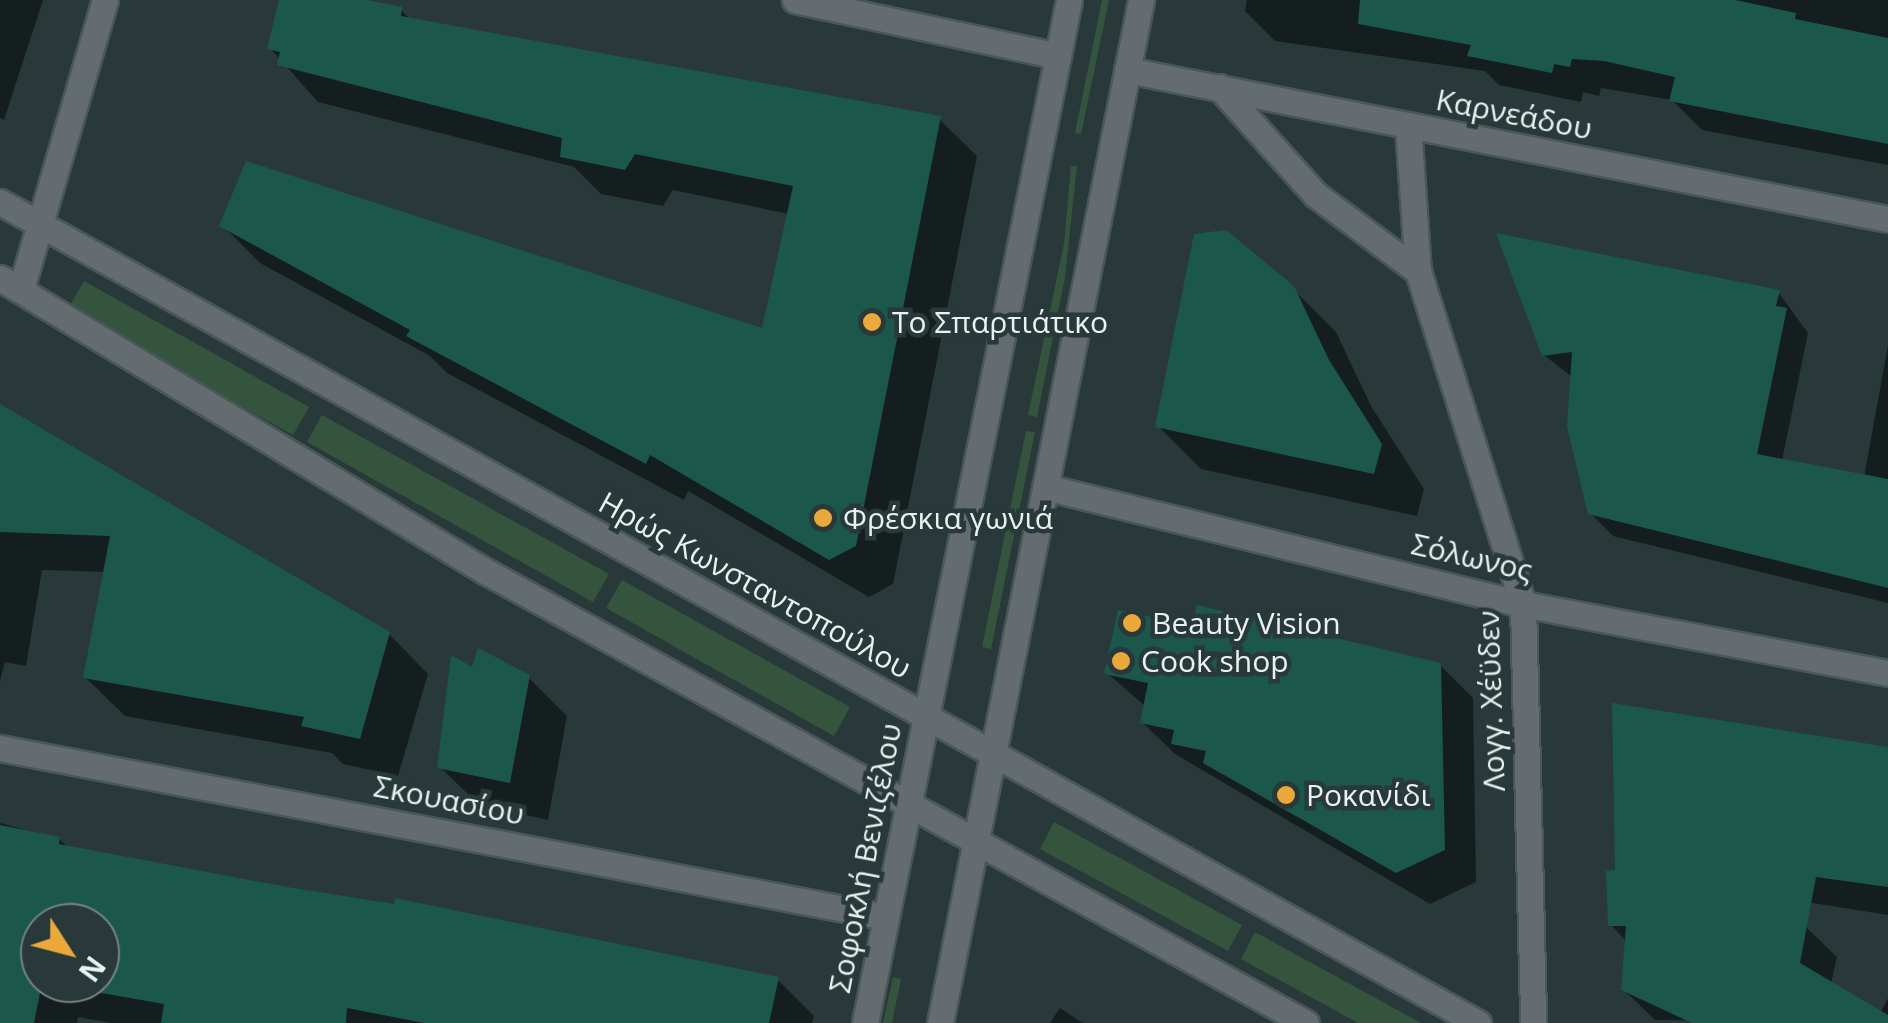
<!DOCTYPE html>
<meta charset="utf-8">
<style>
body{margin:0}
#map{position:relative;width:1888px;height:1023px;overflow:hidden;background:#29393a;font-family:"Open Sans",sans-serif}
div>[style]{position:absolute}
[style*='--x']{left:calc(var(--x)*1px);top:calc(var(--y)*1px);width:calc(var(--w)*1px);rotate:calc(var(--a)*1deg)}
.green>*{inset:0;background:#35543d}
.shadow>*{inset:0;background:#0007}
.building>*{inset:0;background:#1b584b}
.roads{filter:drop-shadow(2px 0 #485758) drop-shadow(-2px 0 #485758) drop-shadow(0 2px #485758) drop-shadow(0 -2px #485758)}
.minor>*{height:25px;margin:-12.5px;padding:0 12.5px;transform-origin:12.5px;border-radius:12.5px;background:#656c6f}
.dots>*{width:28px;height:28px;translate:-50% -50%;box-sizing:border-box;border:5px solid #29393a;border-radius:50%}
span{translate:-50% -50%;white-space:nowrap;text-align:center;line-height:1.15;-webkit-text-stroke:9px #29393a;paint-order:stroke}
.street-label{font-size:30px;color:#e9f2f3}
.poi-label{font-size:30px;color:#e9f2f3}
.left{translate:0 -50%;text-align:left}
.north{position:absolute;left:20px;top:903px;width:100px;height:100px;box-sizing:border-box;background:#29393a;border:2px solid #768384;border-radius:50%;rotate:126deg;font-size:28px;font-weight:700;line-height:40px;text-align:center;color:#e9f2f3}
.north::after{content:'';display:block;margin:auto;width:35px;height:45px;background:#eca93b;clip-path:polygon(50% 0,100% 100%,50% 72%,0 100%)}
</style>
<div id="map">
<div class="green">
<i style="clip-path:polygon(1102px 0,1109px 0,1081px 134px,1075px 133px)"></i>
<i style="clip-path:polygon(1071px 166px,1077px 166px,1065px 277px,1037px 417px,1028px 415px,1064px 244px)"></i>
<i style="clip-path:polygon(84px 281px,309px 407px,293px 435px,68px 309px)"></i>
<i style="clip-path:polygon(322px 415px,609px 574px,593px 602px,307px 442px)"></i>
<i style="clip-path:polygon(1026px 431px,1035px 432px,991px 649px,982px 647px)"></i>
<i style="clip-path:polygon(622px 580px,850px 707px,834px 736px,606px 608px)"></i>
<i style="clip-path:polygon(1054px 822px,1242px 925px,1228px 951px,1040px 849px)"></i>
<i style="clip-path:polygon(1255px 932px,1421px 1023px,1358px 1023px,1241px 959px)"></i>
<i style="clip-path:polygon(893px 977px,901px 979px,892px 1023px,883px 1023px)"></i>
</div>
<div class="shadow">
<i style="clip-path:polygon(0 0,43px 0,4px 120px,0 118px)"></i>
<i style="clip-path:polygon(281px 0,355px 0,401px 10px,412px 21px,939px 119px,977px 156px,893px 584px,869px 597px,688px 491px,684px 500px,447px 373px,430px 356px,260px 263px,222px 225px,764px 331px,789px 214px,673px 190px,663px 206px,601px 194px,574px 167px,318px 102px,270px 48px)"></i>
<i style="clip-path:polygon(1247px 0,1888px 0,1888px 165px,1702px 130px,1672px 100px,1601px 88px,1599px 96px,1583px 92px,1581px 102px,1499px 85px,1485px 71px,1275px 41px,1245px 11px)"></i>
<i style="clip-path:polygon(1292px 288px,1336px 332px,1371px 406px,1424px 489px,1417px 516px,1201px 469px,1158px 426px)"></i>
<i style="clip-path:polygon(1778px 292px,1808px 333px,1782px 461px,1864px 477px,1888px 345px,1888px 603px,1613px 536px,1590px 513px,1572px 377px,1544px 355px)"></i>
<i style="clip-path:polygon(0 410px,389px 634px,428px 674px,398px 776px,343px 764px,332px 753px,125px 716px,85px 677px,106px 572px,42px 570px,26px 666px,5px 662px,0 681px)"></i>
<i style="clip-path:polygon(1194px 628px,1440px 665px,1473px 698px,1476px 882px,1430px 904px,1175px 754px,1142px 722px,1146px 707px,1107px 673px)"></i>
<i style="clip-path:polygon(473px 671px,528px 677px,567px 716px,548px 820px,479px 805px,440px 767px)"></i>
<i style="clip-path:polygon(1888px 752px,1888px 915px,1750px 893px,1805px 926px,1837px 957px,1831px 984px,1880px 1013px,1888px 998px,1888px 1023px,1655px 1020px,1623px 989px,1627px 942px,1611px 925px)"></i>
<i style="clip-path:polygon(evenodd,0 823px,59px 839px,69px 848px,777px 979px,814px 1016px,812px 1023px,111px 1023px,78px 1017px,77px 1023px,0 1023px,0 823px,40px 923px,100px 923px,100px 983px,40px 983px,40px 923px)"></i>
<i style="clip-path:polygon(1060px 1008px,1083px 1023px,1050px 1023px)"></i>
</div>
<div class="building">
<i style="clip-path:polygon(279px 0,367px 0,402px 7px,401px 16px,941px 116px,856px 546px,829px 560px,650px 455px,646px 464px,406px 336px,410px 330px,219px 226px,246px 161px,762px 328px,793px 186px,635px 154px,625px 170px,560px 157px,562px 138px,277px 65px,280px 52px,267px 49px)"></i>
<i style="clip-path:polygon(1360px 0,1735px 0,1796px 13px,1795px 19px,1888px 38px,1888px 144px,1669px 101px,1675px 77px,1604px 61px,1572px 59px,1570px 67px,1554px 64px,1552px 73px,1467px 56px,1471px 45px,1358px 24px)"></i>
<i style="clip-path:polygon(1226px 230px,1294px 286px,1329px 360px,1382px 444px,1374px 474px,1155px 427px,1194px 234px)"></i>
<i style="clip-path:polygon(1496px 233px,1780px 290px,1776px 306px,1787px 308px,1757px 454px,1888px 479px,1888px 588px,1588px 514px,1567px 427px,1572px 352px,1542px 356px)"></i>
<i style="clip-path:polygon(0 404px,390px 632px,360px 739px,301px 726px,304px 717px,83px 678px,110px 536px,0 532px)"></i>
<i style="clip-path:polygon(1197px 605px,1441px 663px,1445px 850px,1396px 873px,1203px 763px,1206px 751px,1171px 744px,1174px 730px,1140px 723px,1148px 683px,1104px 674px,1118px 610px,1192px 625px)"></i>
<i style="clip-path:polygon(478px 648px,530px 675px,510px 783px,437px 768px,451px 655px,472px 667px)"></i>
<i style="clip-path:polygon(1612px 703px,1888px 747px,1888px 887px,1816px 877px,1800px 963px,1888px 1015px,1888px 1023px,1692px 1023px,1621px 990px,1626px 926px,1608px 926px,1606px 871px,1615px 870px)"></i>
<i style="clip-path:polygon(0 825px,60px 837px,59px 844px,287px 887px,394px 904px,395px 898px,779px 977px,769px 1023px,424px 1023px,347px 1008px,346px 1023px,161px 1023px,164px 1004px,45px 983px,100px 983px,100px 923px,40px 923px,42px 983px,34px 1023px,0 1023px)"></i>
</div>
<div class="roads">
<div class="minor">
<i style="--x:795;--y:0;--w:269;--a:12"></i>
<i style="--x:1127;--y:70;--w:775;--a:11.08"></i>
<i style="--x:1219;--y:87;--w:145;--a:48.1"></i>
<i style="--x:1316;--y:195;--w:127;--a:36.7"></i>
<i style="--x:1418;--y:271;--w:349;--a:72.5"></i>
<i style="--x:1523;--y:604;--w:419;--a:88.6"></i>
<i style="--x:1408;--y:126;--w:145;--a:86.1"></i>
<i style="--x:0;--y:202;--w:1691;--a:29.05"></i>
<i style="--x:0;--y:278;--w:567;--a:31.14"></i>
<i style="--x:485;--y:571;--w:937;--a:28.83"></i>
<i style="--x:21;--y:289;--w:301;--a:-73.8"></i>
<i style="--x:1045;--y:487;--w:492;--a:13.8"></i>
<i style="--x:1523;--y:604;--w:371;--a:10.7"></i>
<i style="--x:0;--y:748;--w:902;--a:10.8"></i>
<i style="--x:865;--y:1023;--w:1043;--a:-78.72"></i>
<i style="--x:940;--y:1023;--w:1043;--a:-78.88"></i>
</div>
</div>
<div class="dots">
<i style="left:872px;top:322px;background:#eca93b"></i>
<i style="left:823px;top:518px;background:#eca93b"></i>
<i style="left:1132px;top:623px;background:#eca93b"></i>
<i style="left:1121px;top:661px;background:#eca93b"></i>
<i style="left:1286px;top:795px;background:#eca93b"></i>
</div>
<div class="street-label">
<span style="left:1514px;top:114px;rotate:11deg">Καρνεάδου</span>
<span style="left:1472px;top:557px;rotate:13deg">Σόλωνος</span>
<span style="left:755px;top:585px;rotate:29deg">Ηρώς Κωνσταντοπούλου</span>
<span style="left:1491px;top:701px;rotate:-92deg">Λογγ. Χέϋδεν</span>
<span style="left:449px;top:800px;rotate:11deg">Σκουασίου</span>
<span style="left:865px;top:858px;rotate:-79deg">Σοφοκλή Βενιζέλου</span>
</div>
<div class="poi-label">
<span class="left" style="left:892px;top:322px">Το Σπαρτιάτικο</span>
<span class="left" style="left:843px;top:518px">Φρέσκια γωνιά</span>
<span class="left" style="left:1152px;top:623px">Beauty Vision</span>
<span class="left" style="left:1141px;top:661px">Cook shop</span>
<span class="left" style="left:1306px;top:795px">Ροκανίδι</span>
</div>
<div class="north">N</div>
</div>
